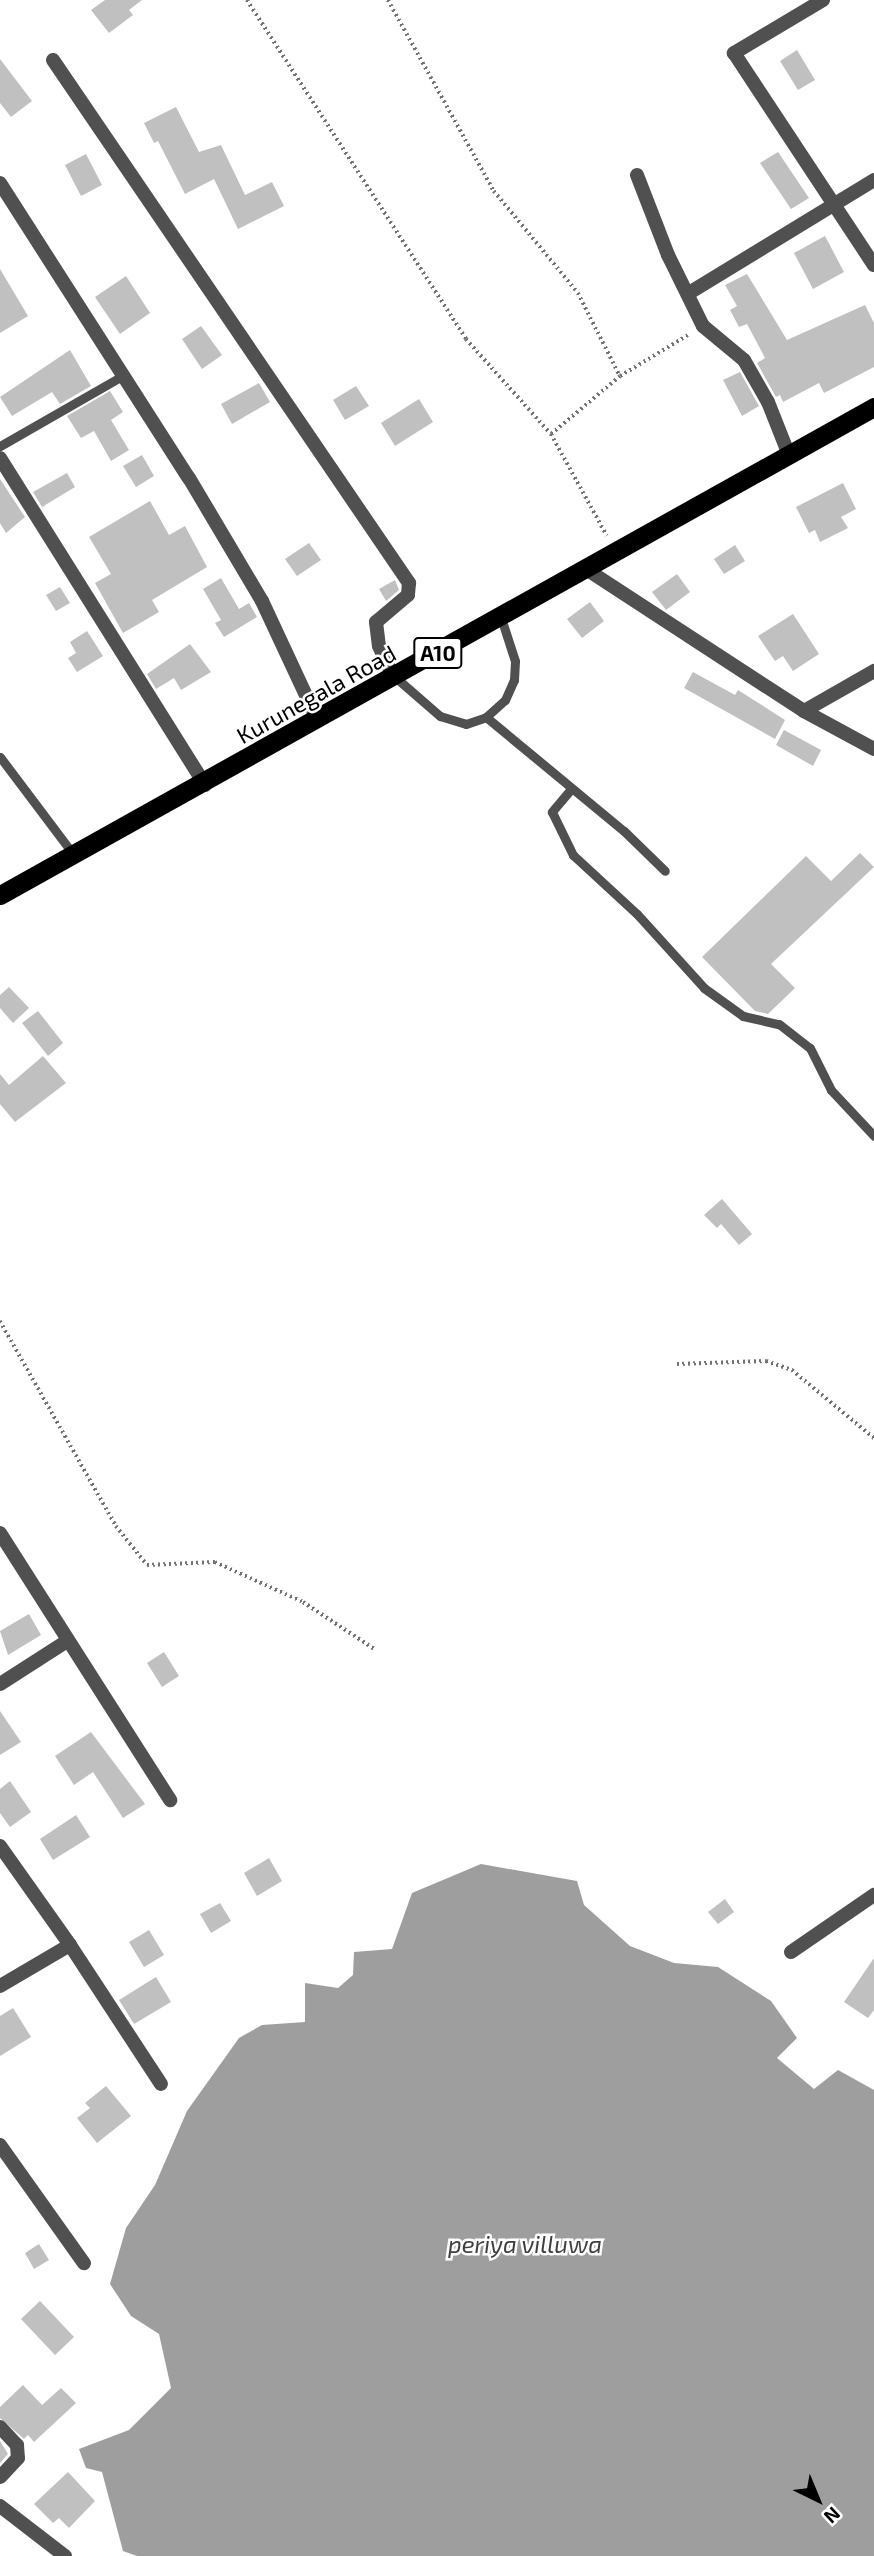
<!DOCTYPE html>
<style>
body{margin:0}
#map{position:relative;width:874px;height:2556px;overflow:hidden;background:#fff;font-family:"Exo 2",sans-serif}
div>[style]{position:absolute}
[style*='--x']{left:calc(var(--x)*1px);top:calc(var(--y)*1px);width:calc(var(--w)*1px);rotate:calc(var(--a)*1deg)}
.water>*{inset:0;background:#9e9e9e}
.building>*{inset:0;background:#c0c0c0}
.path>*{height:3.5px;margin-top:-1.75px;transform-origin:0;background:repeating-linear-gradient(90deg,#727272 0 2px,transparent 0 5.5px)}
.service>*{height:9px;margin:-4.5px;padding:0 4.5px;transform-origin:4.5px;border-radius:4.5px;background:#505050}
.minor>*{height:14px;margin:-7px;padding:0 7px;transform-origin:7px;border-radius:7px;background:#505050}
.tertiary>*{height:14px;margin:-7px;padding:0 7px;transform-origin:7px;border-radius:7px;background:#505050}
.trunk>*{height:19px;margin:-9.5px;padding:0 9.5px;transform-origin:9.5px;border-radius:9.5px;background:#000}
span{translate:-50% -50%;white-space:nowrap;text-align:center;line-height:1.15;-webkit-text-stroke:5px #fff;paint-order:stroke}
.shield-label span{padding:2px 5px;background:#fff;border:2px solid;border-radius:5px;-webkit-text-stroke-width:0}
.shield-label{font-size:21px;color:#000;font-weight:700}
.street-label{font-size:23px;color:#000}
.water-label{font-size:24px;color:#3f3f3f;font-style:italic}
.north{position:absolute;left:783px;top:2465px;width:70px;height:70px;-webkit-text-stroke:5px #fff;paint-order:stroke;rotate:137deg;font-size:19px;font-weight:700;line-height:28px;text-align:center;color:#000}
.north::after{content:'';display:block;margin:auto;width:24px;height:32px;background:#000;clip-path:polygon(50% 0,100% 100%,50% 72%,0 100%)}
</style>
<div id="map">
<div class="water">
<i style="clip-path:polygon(481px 1864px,577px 1881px,584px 1905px,630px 1946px,674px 1963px,718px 1967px,771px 2001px,797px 2038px,777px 2058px,814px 2089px,838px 2070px,874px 2090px,874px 2556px,137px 2556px,123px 2551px,102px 2472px,86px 2468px,79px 2449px,129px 2430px,171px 2388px,159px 2334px,131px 2316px,110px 2284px,126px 2228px,155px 2185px,187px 2111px,239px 2038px,262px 2025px,305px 2022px,305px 1983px,338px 1988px,353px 1975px,354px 1952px,392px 1949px,412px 1893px)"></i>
</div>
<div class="building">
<i style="clip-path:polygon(105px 0,142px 0,129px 10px,133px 15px,109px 33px,91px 10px)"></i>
<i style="clip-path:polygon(797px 50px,815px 80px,798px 90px,780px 61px)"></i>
<i style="clip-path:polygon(0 59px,32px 101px,11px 117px,0 103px)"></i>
<i style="clip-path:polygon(176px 107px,199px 152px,221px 145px,245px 195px,272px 182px,284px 206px,238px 229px,214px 179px,185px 194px,158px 141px,154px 143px,144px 123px)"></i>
<i style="clip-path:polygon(778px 152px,809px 198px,791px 209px,760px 163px)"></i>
<i style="clip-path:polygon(86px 154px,102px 185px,81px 196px,65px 165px)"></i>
<i style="clip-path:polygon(825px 236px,844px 272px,813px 289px,794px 253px)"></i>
<i style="clip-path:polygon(0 269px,28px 316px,0 333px)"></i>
<i style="clip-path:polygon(747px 274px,787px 340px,865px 305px,874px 323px,874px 367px,824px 393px,819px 383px,783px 402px,780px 395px,776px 397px,757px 363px,765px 358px,747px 324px,739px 327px,730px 310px,737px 306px,725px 285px)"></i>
<i style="clip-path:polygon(126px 276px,150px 313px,120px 334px,95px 297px)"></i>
<i style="clip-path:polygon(201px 326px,222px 355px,202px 369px,182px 339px)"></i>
<i style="clip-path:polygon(70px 350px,91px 386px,60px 404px,52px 392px,12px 416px,0 397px)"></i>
<i style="clip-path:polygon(740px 372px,759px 406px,742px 416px,723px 380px)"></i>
<i style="clip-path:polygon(259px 383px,270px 402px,232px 424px,221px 404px)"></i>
<i style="clip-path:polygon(356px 386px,369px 406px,345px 420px,333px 400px)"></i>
<i style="clip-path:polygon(110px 391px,123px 412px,111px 420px,129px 450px,111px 461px,94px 431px,81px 438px,67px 416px)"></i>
<i style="clip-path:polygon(419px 399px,433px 422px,395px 446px,381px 423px)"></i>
<i style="clip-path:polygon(142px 455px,154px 476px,136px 487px,123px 466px)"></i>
<i style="clip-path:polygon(67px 473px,75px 487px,42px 507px,33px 492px)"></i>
<i style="clip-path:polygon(0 479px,25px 517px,6px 533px,0 523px)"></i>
<i style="clip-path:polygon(843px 483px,856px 509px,841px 517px,848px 528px,820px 542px,815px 530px,809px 533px,796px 507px)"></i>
<i style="clip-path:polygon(150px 501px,169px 535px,185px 526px,207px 567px,152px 600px,159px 612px,123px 633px,95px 583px,111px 574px,89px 537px)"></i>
<i style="clip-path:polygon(309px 543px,321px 560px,297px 576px,285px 559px)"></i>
<i style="clip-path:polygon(735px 545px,745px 561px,724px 574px,714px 559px)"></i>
<i style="clip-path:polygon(677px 574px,690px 592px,666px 610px,652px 592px)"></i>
<i style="clip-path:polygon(221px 578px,239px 609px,249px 603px,257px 617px,224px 637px,215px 623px,221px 620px,203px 589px)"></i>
<i style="clip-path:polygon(395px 580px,399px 590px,386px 601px,379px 589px)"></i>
<i style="clip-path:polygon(60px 587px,70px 603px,56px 611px,46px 595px)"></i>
<i style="clip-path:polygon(590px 602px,604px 621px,582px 638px,567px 619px)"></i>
<i style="clip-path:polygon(793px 614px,819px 654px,793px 671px,783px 656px,775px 661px,758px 636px)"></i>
<i style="clip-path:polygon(87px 631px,103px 656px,77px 672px,68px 658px,76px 653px,70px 642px)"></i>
<i style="clip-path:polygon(190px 644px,211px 672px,181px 690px,174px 678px,156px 689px,147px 674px)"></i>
<i style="clip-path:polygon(693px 672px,735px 695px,738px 690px,785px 720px,775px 739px,684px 688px)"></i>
<i style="clip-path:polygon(784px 730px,821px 750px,813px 766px,776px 745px)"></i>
<i style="clip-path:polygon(860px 853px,874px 867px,771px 964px,795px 988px,768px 1014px,755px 1011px,702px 957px,806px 856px,831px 881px)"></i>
<i style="clip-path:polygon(9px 987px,29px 1008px,13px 1023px,0 1008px,0 995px)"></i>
<i style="clip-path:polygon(38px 1011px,63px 1043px,48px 1056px,22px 1023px)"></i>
<i style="clip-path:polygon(43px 1056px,66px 1083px,15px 1122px,0 1104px,0 1074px,9px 1085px)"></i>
<i style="clip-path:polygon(722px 1199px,752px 1234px,739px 1245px,721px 1224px,717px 1228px,704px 1215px)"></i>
<i style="clip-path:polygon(29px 1614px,41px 1635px,8px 1655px,0 1631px)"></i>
<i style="clip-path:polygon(164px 1652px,179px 1676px,162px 1687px,147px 1663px)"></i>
<i style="clip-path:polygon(0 1711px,21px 1742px,0 1755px)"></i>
<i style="clip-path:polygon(91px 1732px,145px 1804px,123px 1818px,93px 1772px,74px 1785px,55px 1756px)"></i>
<i style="clip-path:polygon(10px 1781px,31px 1812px,10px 1827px,0 1813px,0 1789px)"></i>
<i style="clip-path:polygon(76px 1815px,90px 1837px,53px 1860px,40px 1839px)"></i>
<i style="clip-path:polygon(269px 1858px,282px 1881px,257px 1896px,244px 1873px)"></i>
<i style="clip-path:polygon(725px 1899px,734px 1912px,718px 1924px,708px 1912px)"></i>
<i style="clip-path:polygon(220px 1903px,231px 1921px,211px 1933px,200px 1914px)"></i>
<i style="clip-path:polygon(149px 1930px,164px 1955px,144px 1967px,129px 1942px)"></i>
<i style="clip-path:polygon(874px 1958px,874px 2010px,868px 2018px,844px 2002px)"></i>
<i style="clip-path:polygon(156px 1977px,171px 2002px,134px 2024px,119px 2000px)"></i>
<i style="clip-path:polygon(13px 2008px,31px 2037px,0 2056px,0 2016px)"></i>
<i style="clip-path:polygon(106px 2086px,131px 2116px,97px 2143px,77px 2118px,90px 2108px,85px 2103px)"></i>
<i style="clip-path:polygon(39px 2244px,49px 2260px,34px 2269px,25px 2253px)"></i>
<i style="clip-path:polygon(40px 2301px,74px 2337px,55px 2355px,21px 2319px)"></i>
<i style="clip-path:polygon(23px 2385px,42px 2405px,61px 2388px,76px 2403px,34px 2442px,28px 2435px,24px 2439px,0 2418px,0 2407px)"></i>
<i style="clip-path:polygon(0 2441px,8px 2454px,0 2463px)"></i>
<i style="clip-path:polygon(68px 2472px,95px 2501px,69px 2528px,59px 2518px,53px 2523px,34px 2504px)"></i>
</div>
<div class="path">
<i style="--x:247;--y:0;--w:404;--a:57.1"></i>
<i style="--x:466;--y:339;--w:127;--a:48.2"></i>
<i style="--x:551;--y:434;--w:116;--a:61.2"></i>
<i style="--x:388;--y:0;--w:218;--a:61"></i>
<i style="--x:494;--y:191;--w:132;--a:50.5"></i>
<i style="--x:578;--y:293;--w:93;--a:63.2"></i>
<i style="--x:551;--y:434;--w:90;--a:-40"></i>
<i style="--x:620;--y:376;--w:79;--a:-31.1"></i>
<i style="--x:0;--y:1321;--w:236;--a:60.5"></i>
<i style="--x:116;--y:1526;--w:50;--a:51.5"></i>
<i style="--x:147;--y:1565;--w:68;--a:-2.5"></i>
<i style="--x:215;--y:1562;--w:97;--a:24.4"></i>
<i style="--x:303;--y:1602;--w:87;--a:33.3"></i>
<i style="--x:677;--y:1364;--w:89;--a:-1.9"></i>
<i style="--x:766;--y:1361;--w:28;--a:19"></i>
<i style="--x:792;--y:1370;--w:107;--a:39.7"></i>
</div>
<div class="service">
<i style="--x:0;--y:446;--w:143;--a:-29.8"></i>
<i style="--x:395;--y:677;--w:60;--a:40.9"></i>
<i style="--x:440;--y:716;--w:27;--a:17"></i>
<i style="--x:466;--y:724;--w:21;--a:-19"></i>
<i style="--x:486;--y:717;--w:25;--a:-42"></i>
<i style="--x:505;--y:700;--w:22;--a:-66"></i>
<i style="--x:514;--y:680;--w:19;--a:-87"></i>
<i style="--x:515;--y:661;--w:45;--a:-108"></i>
<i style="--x:486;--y:717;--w:179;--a:39.6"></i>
<i style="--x:624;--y:831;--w:57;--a:44.3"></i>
<i style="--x:0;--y:757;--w:121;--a:53"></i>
<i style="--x:571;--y:789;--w:30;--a:130"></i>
<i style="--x:552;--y:812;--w:48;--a:64"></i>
<i style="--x:573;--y:855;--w:87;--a:42.7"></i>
<i style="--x:637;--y:914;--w:100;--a:47.8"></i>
<i style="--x:704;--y:988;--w:48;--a:35.7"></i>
<i style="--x:743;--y:1016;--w:37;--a:13"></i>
<i style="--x:779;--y:1024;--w:39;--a:38"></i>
<i style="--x:810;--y:1048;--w:47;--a:63.4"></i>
<i style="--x:831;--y:1090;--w:63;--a:46.9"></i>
</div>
<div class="minor">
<i style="--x:823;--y:0;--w:104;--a:149.2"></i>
<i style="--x:734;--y:53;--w:254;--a:56.6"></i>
<i style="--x:53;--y:60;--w:633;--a:55.76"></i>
<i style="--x:409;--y:583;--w:12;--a:95"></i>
<i style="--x:408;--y:595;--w:42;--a:139.8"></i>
<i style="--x:376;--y:622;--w:24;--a:83"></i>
<i style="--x:379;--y:646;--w:35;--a:65"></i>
<i style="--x:637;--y:175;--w:86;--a:68.8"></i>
<i style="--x:668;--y:255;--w:79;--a:63.8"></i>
<i style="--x:703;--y:326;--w:53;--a:39.7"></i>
<i style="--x:744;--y:360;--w:48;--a:60.3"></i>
<i style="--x:768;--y:402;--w:57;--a:68.4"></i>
<i style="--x:0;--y:183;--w:350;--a:57.4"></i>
<i style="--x:189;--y:478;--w:143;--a:59.3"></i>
<i style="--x:262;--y:601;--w:132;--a:65"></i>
<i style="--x:689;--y:293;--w:217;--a:-31.4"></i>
<i style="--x:0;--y:458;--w:386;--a:57.9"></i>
<i style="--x:586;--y:569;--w:260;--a:33.1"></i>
<i style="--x:804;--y:711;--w:80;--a:28.5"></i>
<i style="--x:804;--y:711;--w:81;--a:-29.7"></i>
<i style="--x:0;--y:1533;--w:317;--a:57.5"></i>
<i style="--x:0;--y:1684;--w:80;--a:-32.7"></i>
<i style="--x:0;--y:1846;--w:121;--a:54.7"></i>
<i style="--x:791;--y:1952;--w:101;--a:-34.5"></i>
<i style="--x:0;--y:1986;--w:81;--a:-30.4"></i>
<i style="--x:70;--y:1945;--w:166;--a:56.8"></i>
<i style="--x:0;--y:2145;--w:145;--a:54.6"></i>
<i style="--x:0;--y:2427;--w:25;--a:47"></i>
<i style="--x:17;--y:2445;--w:13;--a:86"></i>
<i style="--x:18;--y:2458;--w:26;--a:133"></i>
</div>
<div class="tertiary">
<i style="--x:0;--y:2506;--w:82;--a:37.6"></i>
</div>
<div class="trunk">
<i style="--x:0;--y:895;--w:1001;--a:-29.18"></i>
</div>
<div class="shield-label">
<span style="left:438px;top:653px">A10</span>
</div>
<div class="street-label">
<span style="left:316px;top:694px;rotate:-29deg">Kurunegala Road</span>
</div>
<div class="water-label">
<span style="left:525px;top:2244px">periya villuwa</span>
</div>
<div class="north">N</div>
</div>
